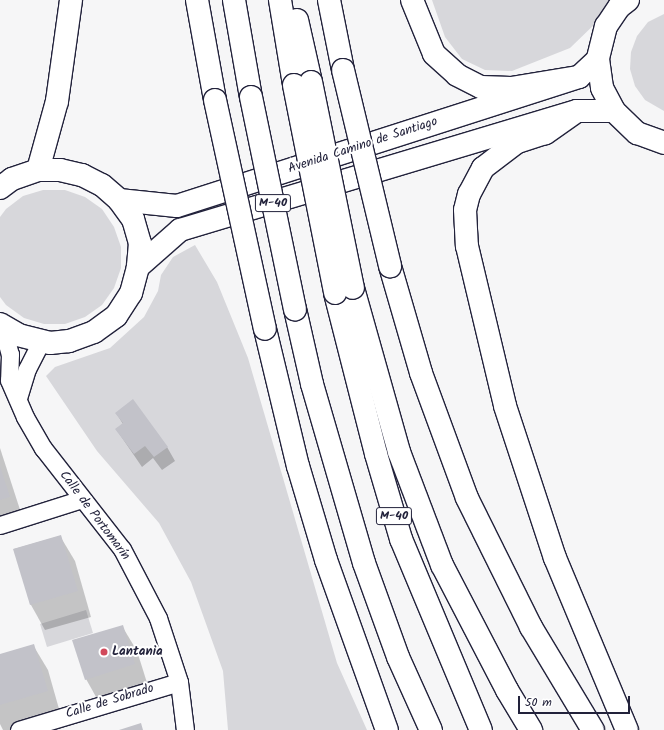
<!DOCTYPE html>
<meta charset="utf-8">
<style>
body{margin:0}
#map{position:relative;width:664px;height:730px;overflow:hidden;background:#f6f6f7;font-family:Kalam,sans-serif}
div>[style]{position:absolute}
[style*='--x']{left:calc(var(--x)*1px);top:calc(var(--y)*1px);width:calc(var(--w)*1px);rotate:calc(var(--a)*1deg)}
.green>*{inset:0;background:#d7d7db}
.shadow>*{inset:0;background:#0003}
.building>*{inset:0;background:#c2c2c9}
.roads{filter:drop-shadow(1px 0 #22223b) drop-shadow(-1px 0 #22223b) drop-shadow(0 1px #22223b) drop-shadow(0 -1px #22223b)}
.street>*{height:17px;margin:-8.5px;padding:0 8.5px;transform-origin:8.5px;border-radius:8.5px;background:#fff}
.secondary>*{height:22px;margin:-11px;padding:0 11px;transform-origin:11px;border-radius:11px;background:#fff}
.highway>*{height:22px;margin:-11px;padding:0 11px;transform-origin:11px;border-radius:11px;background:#fff}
.bridges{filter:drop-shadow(1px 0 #22223b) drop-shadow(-1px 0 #22223b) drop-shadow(0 1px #22223b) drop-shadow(0 -1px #22223b)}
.highway-bridge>*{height:22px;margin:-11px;padding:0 11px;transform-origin:11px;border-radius:11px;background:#fff}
.dots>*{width:11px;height:11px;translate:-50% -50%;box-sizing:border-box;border:2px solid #fff;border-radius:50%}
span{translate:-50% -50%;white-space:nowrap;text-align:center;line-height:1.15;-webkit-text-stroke:4px #fff;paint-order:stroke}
.shield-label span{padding:1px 3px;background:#fff;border:1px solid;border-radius:3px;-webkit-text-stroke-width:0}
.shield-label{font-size:12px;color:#22223b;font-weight:700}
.street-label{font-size:13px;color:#22223b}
.poi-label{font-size:13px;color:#22223b;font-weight:700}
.left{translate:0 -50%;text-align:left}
.scale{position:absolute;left:518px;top:696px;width:112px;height:18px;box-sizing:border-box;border:2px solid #22223b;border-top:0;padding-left:5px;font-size:12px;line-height:14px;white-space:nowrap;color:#22223b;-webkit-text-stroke:3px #fff;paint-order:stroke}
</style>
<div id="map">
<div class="green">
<i style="clip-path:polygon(432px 0,614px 0,600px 19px,570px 48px,512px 71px,485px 70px,462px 59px,445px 37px)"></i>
<i style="clip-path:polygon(664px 14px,664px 111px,645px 100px,635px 86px,630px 69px,631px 52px,637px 36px,648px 22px)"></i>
<i style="clip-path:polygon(43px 190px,65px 190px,85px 197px,102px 209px,114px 227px,121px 247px,121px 268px,114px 288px,102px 305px,85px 317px,65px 324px,44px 324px,24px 318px,6px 305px,0 297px,0 217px,6px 209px,23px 196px)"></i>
<i style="clip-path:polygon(195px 245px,217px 282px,248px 358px,337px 663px,367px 730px,228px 730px,223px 671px,191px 582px,159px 523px,97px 451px,46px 376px,55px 367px,110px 348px,144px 317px,158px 291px,161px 275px,173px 257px)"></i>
<i style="clip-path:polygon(86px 610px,93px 633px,47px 647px,40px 624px)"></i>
</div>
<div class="shadow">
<i style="clip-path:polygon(116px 413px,167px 447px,175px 461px,162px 470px,153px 458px,142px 467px,116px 429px,123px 424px)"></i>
<i style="clip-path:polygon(0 448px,24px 522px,0 530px)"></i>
<i style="clip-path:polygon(60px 536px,75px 561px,91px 617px,45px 630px,31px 605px,14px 549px)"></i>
<i style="clip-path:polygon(122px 626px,137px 651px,149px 689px,100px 704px,86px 679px)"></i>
<i style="clip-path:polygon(33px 645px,48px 670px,61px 716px,15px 730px,3px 730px,0 724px,0 655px)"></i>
</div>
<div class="building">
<i style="clip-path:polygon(133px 399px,168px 447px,154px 457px,145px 446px,134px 454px,115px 429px,123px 423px,115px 413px)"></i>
<i style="clip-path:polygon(0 466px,10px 497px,0 500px)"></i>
<i style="clip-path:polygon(61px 535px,78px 591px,30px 605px,13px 549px)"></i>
<i style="clip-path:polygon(123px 625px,135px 664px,85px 680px,72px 640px)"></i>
<i style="clip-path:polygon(34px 644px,48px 691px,0 705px,0 654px)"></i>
<i style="clip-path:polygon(141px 723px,143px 730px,119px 730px)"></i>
</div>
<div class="roads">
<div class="street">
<i style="--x:2;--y:325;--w:30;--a:75"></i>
<i style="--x:10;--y:354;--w:26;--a:92"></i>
<i style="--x:9;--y:380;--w:40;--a:66.6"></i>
<i style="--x:25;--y:417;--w:36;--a:60"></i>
<i style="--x:43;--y:448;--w:128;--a:52"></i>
<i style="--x:122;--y:549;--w:78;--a:62.4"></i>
<i style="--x:158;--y:618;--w:67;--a:71.8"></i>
<i style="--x:179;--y:682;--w:48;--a:82.9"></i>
<i style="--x:18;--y:398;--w:30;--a:-73"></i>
<i style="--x:27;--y:369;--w:30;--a:-63"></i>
<i style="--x:0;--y:525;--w:86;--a:-17.6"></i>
<i style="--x:19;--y:730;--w:167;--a:-16.7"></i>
</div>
<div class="secondary">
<i style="--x:628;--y:0;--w:11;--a:142"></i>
<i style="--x:619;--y:7;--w:23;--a:124"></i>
<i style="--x:606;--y:26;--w:34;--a:104"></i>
<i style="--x:598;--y:59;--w:29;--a:82"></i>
<i style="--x:602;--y:88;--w:26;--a:62"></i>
<i style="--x:614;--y:111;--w:32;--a:44"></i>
<i style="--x:637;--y:133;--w:29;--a:20"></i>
<i style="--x:0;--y:188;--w:15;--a:-37"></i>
<i style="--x:12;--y:179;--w:28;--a:-19"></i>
<i style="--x:38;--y:170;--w:22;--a:0"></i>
<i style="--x:60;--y:170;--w:23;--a:13"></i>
<i style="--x:82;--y:175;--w:22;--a:27"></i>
<i style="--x:102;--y:185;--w:23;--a:41"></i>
<i style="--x:119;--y:200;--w:24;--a:54"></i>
<i style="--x:133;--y:219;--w:25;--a:74"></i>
<i style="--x:140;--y:243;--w:24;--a:95"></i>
<i style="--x:138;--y:267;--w:27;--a:105"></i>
<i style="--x:131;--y:293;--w:27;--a:123"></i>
<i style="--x:116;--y:316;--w:27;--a:144"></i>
<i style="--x:94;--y:332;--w:27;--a:160"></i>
<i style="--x:69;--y:341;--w:19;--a:174"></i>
<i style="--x:50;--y:343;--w:32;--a:-166"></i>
<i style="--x:19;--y:335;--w:22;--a:-150"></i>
<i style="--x:119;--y:200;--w:58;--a:5.9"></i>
<i style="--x:177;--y:206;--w:422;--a:-17.8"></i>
<i style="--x:579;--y:77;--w:26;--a:-43"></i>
<i style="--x:138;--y:267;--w:56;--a:-41.4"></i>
<i style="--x:180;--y:230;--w:414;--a:-16.7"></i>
<i style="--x:577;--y:111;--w:37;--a:0"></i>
</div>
<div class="highway">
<i style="--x:197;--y:0;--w:102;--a:79.8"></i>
<i style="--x:234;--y:0;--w:98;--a:80.1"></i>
<i style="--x:280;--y:0;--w:86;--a:80.6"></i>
<i style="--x:329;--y:0;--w:71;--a:78.7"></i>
<i style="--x:412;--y:0;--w:58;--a:67.8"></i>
<i style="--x:434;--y:54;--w:31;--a:42"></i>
<i style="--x:457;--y:75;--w:27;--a:27"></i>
<i style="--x:481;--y:87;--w:30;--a:2"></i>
<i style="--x:511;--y:88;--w:69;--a:-9.2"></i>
<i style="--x:297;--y:20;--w:64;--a:77.3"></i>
<i style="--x:577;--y:111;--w:39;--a:145"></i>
<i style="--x:545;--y:133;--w:29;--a:162"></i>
<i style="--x:517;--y:142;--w:43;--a:142.6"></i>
<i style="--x:483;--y:168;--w:30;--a:118"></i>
<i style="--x:469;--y:194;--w:16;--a:104"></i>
<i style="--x:465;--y:210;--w:36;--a:87"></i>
<i style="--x:467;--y:246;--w:164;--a:76.6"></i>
<i style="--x:505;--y:406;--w:160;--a:71.8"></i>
<i style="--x:555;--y:558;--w:186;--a:67.3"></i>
<i style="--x:38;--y:170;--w:72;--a:-74.6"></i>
<i style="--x:57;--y:101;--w:102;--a:-82.1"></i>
<i style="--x:390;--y:266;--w:111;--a:73.8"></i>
<i style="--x:421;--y:373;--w:133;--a:69.8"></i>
<i style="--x:467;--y:498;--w:144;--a:63.6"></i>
<i style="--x:531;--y:627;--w:120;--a:59"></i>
<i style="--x:353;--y:288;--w:170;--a:74.3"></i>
<i style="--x:399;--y:452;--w:121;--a:69.2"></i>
<i style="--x:442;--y:565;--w:141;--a:62.5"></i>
<i style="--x:507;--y:690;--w:47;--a:59"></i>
<i style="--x:335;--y:293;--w:166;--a:75.7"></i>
<i style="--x:376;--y:454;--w:89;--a:73.6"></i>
<i style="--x:401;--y:539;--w:207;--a:67.3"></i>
<i style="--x:295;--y:309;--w:77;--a:77.2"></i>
<i style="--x:312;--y:384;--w:186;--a:73.8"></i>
<i style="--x:364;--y:563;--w:100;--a:70.1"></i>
<i style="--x:398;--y:657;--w:80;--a:65.7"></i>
<i style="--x:265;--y:329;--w:141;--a:76.5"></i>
<i style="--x:298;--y:466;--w:98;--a:73.4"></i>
<i style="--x:326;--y:560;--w:181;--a:70.3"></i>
</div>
</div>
<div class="bridges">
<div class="highway-bridge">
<i style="--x:343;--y:70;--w:202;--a:76.5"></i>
<i style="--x:311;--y:82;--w:210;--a:78.5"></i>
<i style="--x:294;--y:85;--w:212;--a:78.8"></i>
<i style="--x:251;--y:97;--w:217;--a:78.3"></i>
<i style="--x:215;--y:100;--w:234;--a:77.7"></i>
</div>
</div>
<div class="dots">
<i style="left:104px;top:652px;background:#d1495b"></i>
</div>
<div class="shield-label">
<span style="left:273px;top:203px">M-40</span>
<span style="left:394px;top:516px">M-40</span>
</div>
<div class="street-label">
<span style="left:363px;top:146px;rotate:-18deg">Avenida Camino de Santiago</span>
<span style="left:94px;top:516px;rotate:53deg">Calle de Portomarín</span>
<span style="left:110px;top:702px;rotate:-17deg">Calle de Sobrado</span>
</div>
<div class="poi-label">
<span class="left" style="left:112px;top:652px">Lantania</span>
</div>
<div class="scale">50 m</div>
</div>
